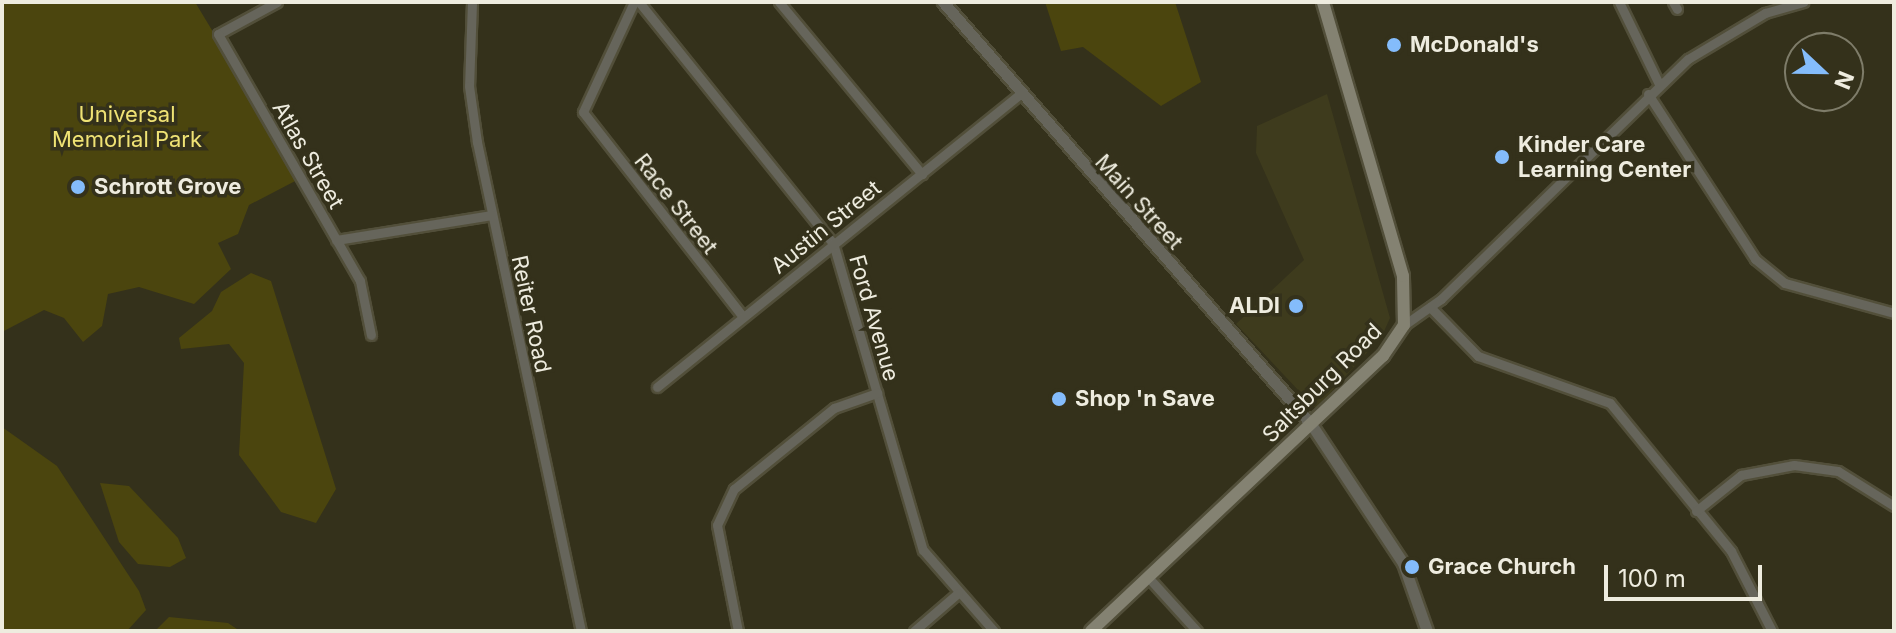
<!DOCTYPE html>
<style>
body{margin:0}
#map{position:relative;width:1896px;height:633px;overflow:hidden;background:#34311b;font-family:Inter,sans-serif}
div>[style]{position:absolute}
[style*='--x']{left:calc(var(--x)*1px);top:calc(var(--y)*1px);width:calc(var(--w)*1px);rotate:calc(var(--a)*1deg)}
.built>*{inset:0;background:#3e3b1d}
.green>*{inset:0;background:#4b450e}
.roads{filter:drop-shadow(2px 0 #524f3a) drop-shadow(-2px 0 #524f3a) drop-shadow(0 2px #524f3a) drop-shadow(0 -2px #524f3a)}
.minor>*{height:9px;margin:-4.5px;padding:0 4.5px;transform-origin:4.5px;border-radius:4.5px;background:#66655b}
.tertiary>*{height:11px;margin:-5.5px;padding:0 5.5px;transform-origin:5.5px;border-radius:5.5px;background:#66655b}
.secondary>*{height:12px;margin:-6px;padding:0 6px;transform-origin:6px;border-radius:6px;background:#848272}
.dots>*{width:22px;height:22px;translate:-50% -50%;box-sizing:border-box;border:4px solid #34311b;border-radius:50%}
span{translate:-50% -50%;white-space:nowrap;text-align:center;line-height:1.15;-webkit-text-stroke:7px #34311b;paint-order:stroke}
.poi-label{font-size:22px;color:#eeecdf;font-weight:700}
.left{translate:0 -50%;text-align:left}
.right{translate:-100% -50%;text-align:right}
.park-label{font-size:22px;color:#efe274}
.street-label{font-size:22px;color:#eeecdf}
.frame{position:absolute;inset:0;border:4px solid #eeecdf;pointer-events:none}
.north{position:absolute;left:1784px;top:32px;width:80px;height:80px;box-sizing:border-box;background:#34311b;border:2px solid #7e7c69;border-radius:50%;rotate:112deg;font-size:22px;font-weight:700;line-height:32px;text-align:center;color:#eeecdf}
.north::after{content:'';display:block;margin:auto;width:28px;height:36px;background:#84bcfb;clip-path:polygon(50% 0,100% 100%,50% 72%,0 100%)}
.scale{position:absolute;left:1604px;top:565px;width:158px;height:36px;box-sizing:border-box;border:4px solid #eeecdf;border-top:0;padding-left:10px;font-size:24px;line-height:28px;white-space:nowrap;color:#eeecdf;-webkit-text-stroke:6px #34311b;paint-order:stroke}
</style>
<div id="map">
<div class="built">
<i style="clip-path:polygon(1327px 94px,1390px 318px,1382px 336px,1316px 409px,1236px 324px,1304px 260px,1256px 153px,1257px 126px)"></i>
</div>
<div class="green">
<i style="clip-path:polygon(2px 2px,195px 2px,301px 178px,249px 205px,238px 234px,218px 243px,231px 269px,194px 304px,139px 287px,108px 294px,102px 326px,83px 342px,64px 318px,44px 310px,2px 332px)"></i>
<i style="clip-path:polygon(1045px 2px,1175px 2px,1201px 82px,1161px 106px,1083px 47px,1061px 51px)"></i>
<i style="clip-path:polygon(251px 273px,271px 281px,336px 489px,316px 523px,281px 512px,239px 455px,244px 363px,229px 344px,181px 349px,179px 338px,212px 311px,221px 292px)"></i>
<i style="clip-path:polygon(2px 427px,57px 466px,139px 591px,146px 610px,127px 631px,2px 631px)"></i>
<i style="clip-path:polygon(100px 483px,129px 486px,178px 538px,186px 558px,170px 567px,138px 564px,119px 542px)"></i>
<i style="clip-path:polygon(169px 617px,228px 623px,240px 631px,155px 631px)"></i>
</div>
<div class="roads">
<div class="minor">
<i style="--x:277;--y:2;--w:67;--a:151.5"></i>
<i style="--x:218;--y:34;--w:285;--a:60.1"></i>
<i style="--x:360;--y:281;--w:55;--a:78.5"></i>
<i style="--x:472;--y:2;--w:84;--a:92"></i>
<i style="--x:469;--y:86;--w:57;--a:81.9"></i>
<i style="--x:477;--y:142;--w:500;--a:78"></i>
<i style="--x:634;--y:2;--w:121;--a:114.9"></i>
<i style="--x:583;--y:112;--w:260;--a:52"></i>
<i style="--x:639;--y:2;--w:309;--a:51.2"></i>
<i style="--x:833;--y:243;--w:320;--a:73.7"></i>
<i style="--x:923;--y:550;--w:108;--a:48.8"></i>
<i style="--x:779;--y:2;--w:224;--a:50.3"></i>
<i style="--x:1619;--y:2;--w:91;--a:64"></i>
<i style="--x:1673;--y:2;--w:8;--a:60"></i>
<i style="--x:1648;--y:94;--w:197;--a:57"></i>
<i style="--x:1755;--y:259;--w:38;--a:39"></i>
<i style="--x:1785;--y:283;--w:113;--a:15.4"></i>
<i style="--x:336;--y:240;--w:158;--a:-9.1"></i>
<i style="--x:1430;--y:307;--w:69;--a:45.6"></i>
<i style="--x:1478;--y:356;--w:140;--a:19.6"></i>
<i style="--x:1610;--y:403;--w:191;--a:50.7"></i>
<i style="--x:1731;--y:551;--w:90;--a:62.9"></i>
<i style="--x:1404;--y:325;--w:45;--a:-35.1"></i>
<i style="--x:1441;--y:299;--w:344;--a:-44.2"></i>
<i style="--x:1688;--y:59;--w:90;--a:-30.9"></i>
<i style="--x:1765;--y:13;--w:40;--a:-16"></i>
<i style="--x:657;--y:387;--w:464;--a:-38.9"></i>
<i style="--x:1696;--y:511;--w:58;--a:-38.7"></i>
<i style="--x:1741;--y:475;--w:54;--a:-10.7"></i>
<i style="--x:1794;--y:465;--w:44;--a:7.8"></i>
<i style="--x:1838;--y:471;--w:66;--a:32"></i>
<i style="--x:1148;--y:577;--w:73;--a:47.8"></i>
<i style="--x:738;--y:631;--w:108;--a:-101.2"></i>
<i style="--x:717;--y:525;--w:40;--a:-65"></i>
<i style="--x:734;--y:489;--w:129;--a:-39"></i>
<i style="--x:834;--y:408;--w:46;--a:-19.2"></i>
<i style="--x:914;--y:631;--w:58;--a:-40.8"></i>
</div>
<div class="tertiary">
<i style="--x:943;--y:2;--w:560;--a:48.91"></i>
<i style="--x:1311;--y:424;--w:167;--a:56.5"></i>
<i style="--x:1403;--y:563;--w:72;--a:70.6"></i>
</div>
<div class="secondary">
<i style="--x:1091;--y:631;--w:401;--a:-43.3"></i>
<i style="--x:1383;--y:356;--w:37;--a:-56"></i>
<i style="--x:1404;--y:325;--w:49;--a:-91.2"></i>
<i style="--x:1403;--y:276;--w:285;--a:-106.3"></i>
</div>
</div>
<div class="dots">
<i style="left:1394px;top:45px;background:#84bcfb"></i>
<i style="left:1502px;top:157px;background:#84bcfb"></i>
<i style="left:78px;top:187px;background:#84bcfb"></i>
<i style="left:1296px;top:306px;background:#84bcfb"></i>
<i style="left:1059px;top:399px;background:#84bcfb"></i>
<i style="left:1412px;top:567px;background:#84bcfb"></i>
</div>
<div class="poi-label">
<span class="left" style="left:1410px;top:45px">McDonald's</span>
<span class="left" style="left:1518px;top:157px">Kinder Care<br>Learning Center</span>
<span class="left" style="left:94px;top:187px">Schrott Grove</span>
<span class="right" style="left:1280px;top:306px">ALDI</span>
<span class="left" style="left:1075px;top:399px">Shop 'n Save</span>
<span class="left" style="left:1428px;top:567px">Grace Church</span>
</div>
<div class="park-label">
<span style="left:127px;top:127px">Universal<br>Memorial Park</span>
</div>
<div class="street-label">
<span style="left:308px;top:155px;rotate:60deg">Atlas Street</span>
<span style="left:1139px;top:202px;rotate:48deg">Main Street</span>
<span style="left:676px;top:204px;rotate:52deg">Race Street</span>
<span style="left:826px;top:227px;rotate:-39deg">Austin Street</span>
<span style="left:531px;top:314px;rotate:78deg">Reiter Road</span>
<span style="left:874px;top:318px;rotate:74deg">Ford Avenue</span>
<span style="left:1322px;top:383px;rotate:-45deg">Saltsburg Road</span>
</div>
<div class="frame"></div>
<div class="north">N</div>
<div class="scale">100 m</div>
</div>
